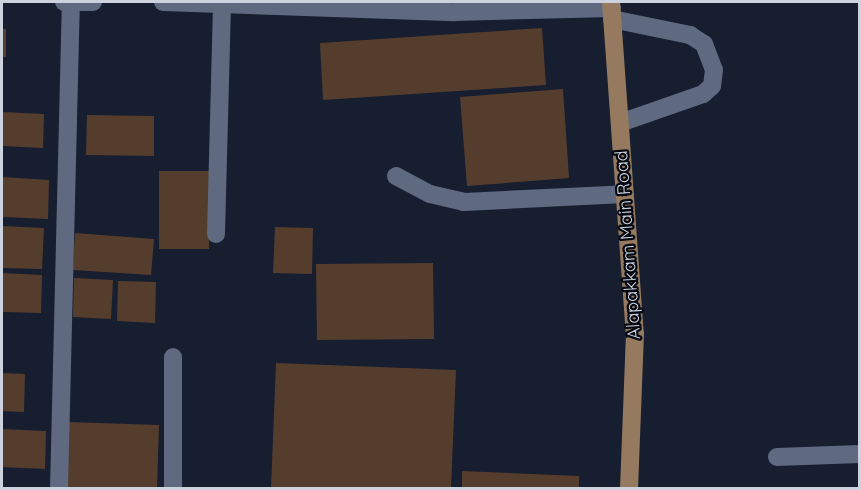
<!DOCTYPE html>
<style>
body{margin:0}
#map{position:relative;width:861px;height:490px;overflow:hidden;background:#161e30;font-family:Quicksand,sans-serif}
div>[style]{position:absolute}
[style*='--x']{left:calc(var(--x)*1px);top:calc(var(--y)*1px);width:calc(var(--w)*1px);rotate:calc(var(--a)*1deg)}
.building>*{inset:0;background:#553d2e}
.minor>*{height:18px;margin:-9px;padding:0 9px;transform-origin:9px;border-radius:9px;background:#5f697f}
.major>*{height:18px;margin:-9px;padding:0 9px;transform-origin:9px;border-radius:9px;background:#957a60}
span{translate:-50% -50%;white-space:nowrap;text-align:center;line-height:1.15;-webkit-text-stroke:4.5px #050810;paint-order:stroke}
.street-label{font-size:18px;color:#ccd2de}
.frame{position:absolute;inset:0;border:3px solid #ccd2de;pointer-events:none}
</style>
<div id="map">
<div class="building">
<i style="clip-path:polygon(542px 28px,546px 85px,323px 100px,320px 43px)"></i>
<i style="clip-path:polygon(2px 29px,6px 29px,6px 57px,2px 57px)"></i>
<i style="clip-path:polygon(563px 89px,569px 178px,467px 186px,460px 97px)"></i>
<i style="clip-path:polygon(2px 112px,44px 114px,43px 148px,2px 146px)"></i>
<i style="clip-path:polygon(87px 115px,154px 116px,154px 156px,86px 155px)"></i>
<i style="clip-path:polygon(159px 171px,209px 171px,209px 249px,159px 249px)"></i>
<i style="clip-path:polygon(2px 177px,49px 180px,48px 219px,2px 217px)"></i>
<i style="clip-path:polygon(2px 226px,44px 228px,42px 269px,2px 268px)"></i>
<i style="clip-path:polygon(275px 227px,313px 228px,312px 274px,273px 273px)"></i>
<i style="clip-path:polygon(75px 233px,154px 239px,151px 275px,73px 270px)"></i>
<i style="clip-path:polygon(433px 263px,434px 339px,317px 340px,316px 264px)"></i>
<i style="clip-path:polygon(2px 273px,42px 275px,41px 313px,2px 312px)"></i>
<i style="clip-path:polygon(74px 278px,113px 280px,111px 319px,73px 317px)"></i>
<i style="clip-path:polygon(118px 281px,156px 282px,155px 323px,117px 321px)"></i>
<i style="clip-path:polygon(276px 363px,456px 370px,451px 488px,271px 488px)"></i>
<i style="clip-path:polygon(2px 373px,25px 374px,24px 412px,2px 411px)"></i>
<i style="clip-path:polygon(68px 422px,159px 425px,157px 488px,66px 488px)"></i>
<i style="clip-path:polygon(2px 429px,46px 431px,45px 469px,2px 467px)"></i>
<i style="clip-path:polygon(462px 471px,579px 476px,579px 488px,462px 488px)"></i>
</div>
<div class="minor">
<i style="--x:64;--y:2;--w:29;--a:0"></i>
<i style="--x:163;--y:2;--w:292;--a:2"></i>
<i style="--x:455;--y:12;--w:157;--a:-1.5"></i>
<i style="--x:612;--y:19;--w:80;--a:11.6"></i>
<i style="--x:690;--y:35;--w:17;--a:33"></i>
<i style="--x:704;--y:44;--w:28;--a:69"></i>
<i style="--x:714;--y:70;--w:16;--a:97"></i>
<i style="--x:712;--y:86;--w:12;--a:138"></i>
<i style="--x:703;--y:94;--w:88;--a:160.7"></i>
<i style="--x:396;--y:176;--w:38;--a:28"></i>
<i style="--x:430;--y:194;--w:35;--a:13"></i>
<i style="--x:464;--y:202;--w:161;--a:-2.8"></i>
<i style="--x:216;--y:234;--w:230;--a:-88.5"></i>
<i style="--x:173;--y:357;--w:131;--a:90"></i>
<i style="--x:777;--y:457;--w:83;--a:-2.1"></i>
<i style="--x:59;--y:488;--w:486;--a:-88.6"></i>
</div>
<div class="major">
<i style="--x:611;--y:2;--w:332;--a:85.9"></i>
<i style="--x:635;--y:333;--w:155;--a:92.2"></i>
</div>
<div class="street-label">
<span style="left:628px;top:245px;rotate:-94deg">Alapakkam Main Road</span>
</div>
<div class="frame"></div>
</div>
